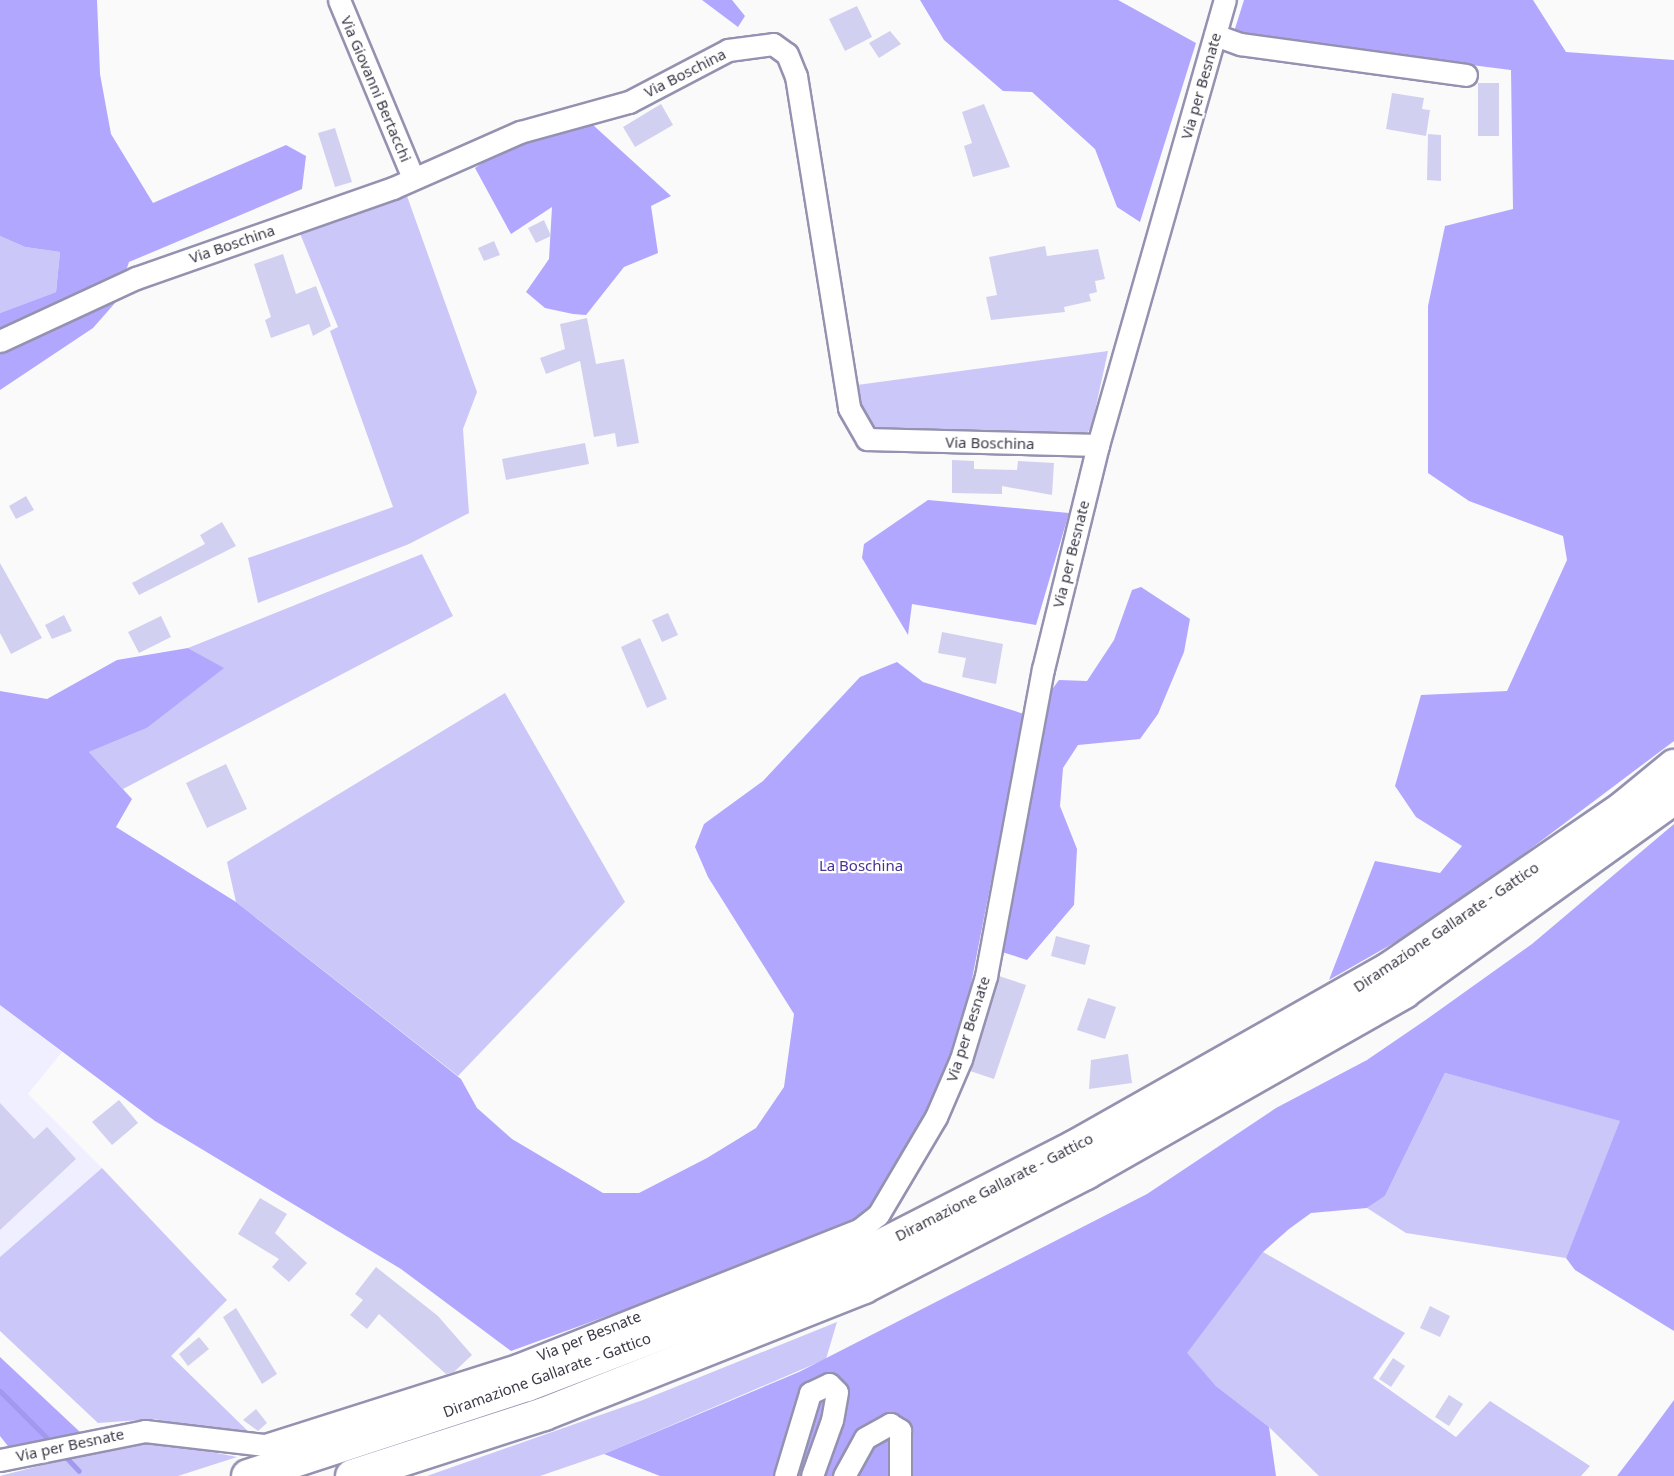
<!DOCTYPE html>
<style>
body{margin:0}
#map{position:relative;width:1674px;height:1476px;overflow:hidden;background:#fafafa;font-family:"Noto Sans",sans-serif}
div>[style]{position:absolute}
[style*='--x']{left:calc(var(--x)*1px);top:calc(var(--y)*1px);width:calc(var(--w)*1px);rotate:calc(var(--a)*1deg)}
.built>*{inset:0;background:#f0efff}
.green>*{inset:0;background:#cbc7f8}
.forest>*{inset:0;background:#b1a7fe}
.stream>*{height:5px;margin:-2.5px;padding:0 2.5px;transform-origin:2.5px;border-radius:2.5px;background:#a298ee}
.building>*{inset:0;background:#d2d0f0}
.roads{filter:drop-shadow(2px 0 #9492b0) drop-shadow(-2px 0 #9492b0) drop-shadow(0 2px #9492b0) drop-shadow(0 -2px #9492b0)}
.minor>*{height:21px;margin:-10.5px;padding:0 10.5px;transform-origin:10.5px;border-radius:10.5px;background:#fff}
.highway>*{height:32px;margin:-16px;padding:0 16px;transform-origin:16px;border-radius:16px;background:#fff}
span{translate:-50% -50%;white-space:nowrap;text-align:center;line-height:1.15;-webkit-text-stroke:4.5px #fff;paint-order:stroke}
.street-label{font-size:15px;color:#3b3a47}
.park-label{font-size:15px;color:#483194}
</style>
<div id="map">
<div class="built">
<i style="clip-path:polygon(0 1005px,62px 1052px,28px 1094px,102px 1168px,0 1257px)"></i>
</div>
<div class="green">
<i style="clip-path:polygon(407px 196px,477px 392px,463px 429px,469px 513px,409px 544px,258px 603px,248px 558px,393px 507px,330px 331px,338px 327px,299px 231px)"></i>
<i style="clip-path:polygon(0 236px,25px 247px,60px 252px,56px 292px,0 313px)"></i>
<i style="clip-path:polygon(1108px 351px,1091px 429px,1080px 438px,874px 429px,863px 417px,857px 385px)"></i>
<i style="clip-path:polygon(422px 554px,453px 616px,123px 789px,89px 752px,147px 728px,223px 668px,188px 648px)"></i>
<i style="clip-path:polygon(505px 693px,625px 902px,458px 1076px,236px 902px,227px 862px)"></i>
<i style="clip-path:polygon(1445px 1073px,1621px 1121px,1566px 1258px,1406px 1233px,1367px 1208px,1385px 1196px)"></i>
<i style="clip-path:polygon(102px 1168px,227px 1300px,171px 1356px,256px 1439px,154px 1419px,98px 1423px,0 1331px,0 1257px)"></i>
<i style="clip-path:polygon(1263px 1252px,1405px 1333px,1373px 1378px,1456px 1437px,1490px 1401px,1590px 1466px,1581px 1476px,1319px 1476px,1269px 1427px,1216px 1386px,1186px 1353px)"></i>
<i style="clip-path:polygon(837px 1322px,826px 1359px,604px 1454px,540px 1476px,427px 1476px,643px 1400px)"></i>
<i style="clip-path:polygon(144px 1439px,237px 1457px,178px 1476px,0 1476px)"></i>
</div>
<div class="forest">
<i style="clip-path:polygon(0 0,97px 0,100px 74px,111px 134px,153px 203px,286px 145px,306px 156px,302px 189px,129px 262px,115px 303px,93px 328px,0 390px,0 313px,56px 292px,60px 252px,25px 247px,0 236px)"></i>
<i style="clip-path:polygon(702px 0,732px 0,745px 16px,738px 27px)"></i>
<i style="clip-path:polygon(920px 0,1118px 0,1196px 43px,1140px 222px,1117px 207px,1095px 149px,1032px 92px,1003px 91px,944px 40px)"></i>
<i style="clip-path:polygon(1244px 0,1533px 0,1566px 52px,1674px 60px,1674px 741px,1441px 916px,1329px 980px,1375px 861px,1440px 873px,1462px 846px,1416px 817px,1395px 786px,1421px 695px,1507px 691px,1567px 560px,1563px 536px,1469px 501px,1428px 473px,1428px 306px,1445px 226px,1513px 209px,1511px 70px,1233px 35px)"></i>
<i style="clip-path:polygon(593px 125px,671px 196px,651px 206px,658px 253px,624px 267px,586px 315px,573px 314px,545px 308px,526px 292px,549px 259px,552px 207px,511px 234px,475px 168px,503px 149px)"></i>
<i style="clip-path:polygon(928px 500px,1069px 513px,1036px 625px,912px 604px,908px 635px,862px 558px,864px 544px)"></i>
<i style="clip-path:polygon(1141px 587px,1190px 619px,1184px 652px,1158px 714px,1140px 739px,1078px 745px,1063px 768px,1060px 806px,1077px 849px,1074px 905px,1027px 960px,1002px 952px,1050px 692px,1059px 680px,1087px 681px,1114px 640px,1132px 590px)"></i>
<i style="clip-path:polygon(188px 648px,224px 668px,147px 728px,89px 752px,132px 799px,116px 827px,236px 902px,461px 1079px,477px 1108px,512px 1139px,603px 1193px,639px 1193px,707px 1158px,756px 1128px,784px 1087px,794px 1014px,708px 877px,695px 847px,704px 824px,763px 781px,860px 677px,897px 662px,923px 682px,1024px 714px,962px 1030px,938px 1090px,876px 1207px,846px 1229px,511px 1351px,401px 1269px,155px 1121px,0 1005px,0 691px,47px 699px,117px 660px)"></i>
<i style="clip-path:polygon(1674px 824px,1674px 1331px,1575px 1270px,1566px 1258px,1620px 1121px,1445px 1073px,1385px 1196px,1367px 1208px,1311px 1213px,1289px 1229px,1263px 1252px,1187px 1353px,1216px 1386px,1269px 1427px,1276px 1476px,660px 1476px,604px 1454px,799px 1372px,1147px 1194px,1276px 1108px,1367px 1060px,1427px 1019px,1532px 944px)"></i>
<i style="clip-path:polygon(0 1357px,80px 1432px,11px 1450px,0 1436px)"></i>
<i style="clip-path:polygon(1674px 1400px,1674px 1476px,1617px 1476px,1643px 1442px)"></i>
</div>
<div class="stream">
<i style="--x:0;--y:1391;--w:65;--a:45"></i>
<i style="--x:63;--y:1454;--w:23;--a:47"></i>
</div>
<div class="building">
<i style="clip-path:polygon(857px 6px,872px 37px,845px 51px,829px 19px)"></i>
<i style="clip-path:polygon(890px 31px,901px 44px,879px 58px,869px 43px)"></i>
<i style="clip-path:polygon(1478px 83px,1499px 83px,1499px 136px,1478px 136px)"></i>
<i style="clip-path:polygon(1392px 93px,1424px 98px,1422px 109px,1430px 110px,1426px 136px,1386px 129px)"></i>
<i style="clip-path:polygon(661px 104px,673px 125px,635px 147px,623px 127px)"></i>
<i style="clip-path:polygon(984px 104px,1010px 167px,973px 177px,964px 146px,972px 143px,962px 112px)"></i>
<i style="clip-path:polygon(335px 128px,352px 182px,335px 187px,318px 133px)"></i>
<i style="clip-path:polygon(1428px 134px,1441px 135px,1441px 181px,1427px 180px)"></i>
<i style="clip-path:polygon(544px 220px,551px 236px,536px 243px,528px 228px)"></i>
<i style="clip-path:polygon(494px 241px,500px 255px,484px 261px,478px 248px)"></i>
<i style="clip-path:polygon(1045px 246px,1047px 256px,1098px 249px,1105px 279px,1095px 281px,1097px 292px,1089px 294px,1091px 301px,1064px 307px,1065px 312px,991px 320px,986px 297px,997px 295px,989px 257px)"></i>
<i style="clip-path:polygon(283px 254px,296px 294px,316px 286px,331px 326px,313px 336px,309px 324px,271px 338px,265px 320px,271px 317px,254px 264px)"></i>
<i style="clip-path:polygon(587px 318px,596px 364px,624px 359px,639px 443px,617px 447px,615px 433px,594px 437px,580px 361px,546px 374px,540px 358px,565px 349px,560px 324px)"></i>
<i style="clip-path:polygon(585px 443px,589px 464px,506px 480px,502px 459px)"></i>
<i style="clip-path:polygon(952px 460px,974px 461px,974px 469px,1017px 470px,1018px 461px,1054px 463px,1052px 495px,1002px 486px,1002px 494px,952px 493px)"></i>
<i style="clip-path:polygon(26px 496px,34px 510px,16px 519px,9px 506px)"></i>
<i style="clip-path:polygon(222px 522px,236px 546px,139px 595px,132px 583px,205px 544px,200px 535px)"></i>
<i style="clip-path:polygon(0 563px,42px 638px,11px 654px,0 633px)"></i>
<i style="clip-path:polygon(668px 613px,678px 635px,662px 642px,652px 620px)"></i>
<i style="clip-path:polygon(64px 615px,72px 631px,52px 639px,45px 625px)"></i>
<i style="clip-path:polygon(161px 616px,171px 637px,139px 653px,128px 632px)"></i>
<i style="clip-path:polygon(942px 632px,1003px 644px,996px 684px,962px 677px,966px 658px,938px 653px)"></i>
<i style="clip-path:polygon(640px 638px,667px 699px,647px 708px,621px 647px)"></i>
<i style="clip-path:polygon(226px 764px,247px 809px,207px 828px,186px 783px)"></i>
<i style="clip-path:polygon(1056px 936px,1090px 945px,1085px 965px,1051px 956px)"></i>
<i style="clip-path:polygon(999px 976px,1026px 985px,994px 1079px,970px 1071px)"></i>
<i style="clip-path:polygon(1088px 998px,1116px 1007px,1105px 1039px,1077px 1030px)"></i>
<i style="clip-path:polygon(1128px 1054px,1132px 1083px,1089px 1089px,1091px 1060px)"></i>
<i style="clip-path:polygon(119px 1100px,138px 1123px,112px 1145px,92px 1122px)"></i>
<i style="clip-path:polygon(0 1103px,34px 1139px,47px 1127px,76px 1159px,0 1230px)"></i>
<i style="clip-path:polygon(260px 1198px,287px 1214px,275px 1233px,307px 1263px,289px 1282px,272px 1267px,279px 1259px,238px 1234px)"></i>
<i style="clip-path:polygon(376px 1267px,438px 1316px,472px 1355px,454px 1372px,446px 1374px,379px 1314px,367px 1329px,350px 1315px,363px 1300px,355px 1294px)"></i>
<i style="clip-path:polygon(1430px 1306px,1450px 1316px,1440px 1337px,1420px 1328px)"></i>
<i style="clip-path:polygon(236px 1308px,277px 1374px,262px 1384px,223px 1317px)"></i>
<i style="clip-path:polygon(199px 1337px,209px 1349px,188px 1366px,179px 1354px)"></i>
<i style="clip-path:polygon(1393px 1358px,1405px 1366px,1391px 1387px,1379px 1379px)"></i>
<i style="clip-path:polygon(1449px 1395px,1463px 1404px,1449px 1426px,1435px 1417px)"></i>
<i style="clip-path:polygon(256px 1409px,267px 1423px,258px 1431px,243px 1420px)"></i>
</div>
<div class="roads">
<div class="minor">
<i style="--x:339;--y:0;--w:193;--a:67.4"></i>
<i style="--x:1215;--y:35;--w:27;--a:20"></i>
<i style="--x:1240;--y:44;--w:228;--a:7.8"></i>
<i style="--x:0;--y:341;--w:150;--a:-24.9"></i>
<i style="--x:136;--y:278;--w:272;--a:-19.3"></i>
<i style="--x:393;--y:188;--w:139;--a:-23.8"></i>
<i style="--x:520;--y:132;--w:113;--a:-15.4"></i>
<i style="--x:629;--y:102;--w:112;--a:-27.7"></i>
<i style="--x:728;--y:50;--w:45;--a:-7.6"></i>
<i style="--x:773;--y:44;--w:17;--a:36"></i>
<i style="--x:787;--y:54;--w:24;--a:68"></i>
<i style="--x:796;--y:76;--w:336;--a:80.9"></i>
<i style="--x:849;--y:408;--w:36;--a:60"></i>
<i style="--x:867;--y:439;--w:231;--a:1.5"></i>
<i style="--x:0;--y:1460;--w:148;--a:-11.3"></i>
<i style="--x:145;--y:1431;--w:121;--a:6.7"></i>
<i style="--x:265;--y:1445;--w:264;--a:-17.6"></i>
<i style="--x:517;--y:1365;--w:369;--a:-21.6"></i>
<i style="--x:860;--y:1229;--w:23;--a:-38"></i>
<i style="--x:878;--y:1215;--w:114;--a:-59.4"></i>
<i style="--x:936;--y:1117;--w:63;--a:-66.7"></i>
<i style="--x:961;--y:1059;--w:87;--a:-73.2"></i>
<i style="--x:986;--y:976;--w:312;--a:-79.5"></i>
<i style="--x:1043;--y:669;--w:231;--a:-76.2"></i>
<i style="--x:1098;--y:445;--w:463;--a:-74.1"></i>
<i style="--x:785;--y:1476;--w:87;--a:-73.2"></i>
<i style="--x:810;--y:1393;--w:21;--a:-25"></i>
<i style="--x:829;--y:1384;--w:11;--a:45"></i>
<i style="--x:837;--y:1392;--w:28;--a:100"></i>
<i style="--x:832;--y:1420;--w:59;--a:109.7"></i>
<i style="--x:844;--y:1476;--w:43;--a:-61.1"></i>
<i style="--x:865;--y:1438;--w:29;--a:-29"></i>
<i style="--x:890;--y:1424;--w:12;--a:31"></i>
<i style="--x:900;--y:1430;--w:46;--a:90"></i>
</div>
<div class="highway">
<i style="--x:248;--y:1476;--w:293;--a:-18.1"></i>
<i style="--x:527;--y:1385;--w:351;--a:-21"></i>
<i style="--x:855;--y:1259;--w:246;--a:-27.1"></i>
<i style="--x:1074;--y:1147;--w:363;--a:-29.5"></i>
<i style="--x:1390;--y:968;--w:284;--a:-34.5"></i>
<i style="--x:1624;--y:807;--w:65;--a:-39.4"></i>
<i style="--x:352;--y:1476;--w:202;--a:-17.9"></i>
<i style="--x:544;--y:1414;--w:344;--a:-21.6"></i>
<i style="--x:864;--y:1287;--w:250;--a:-27.2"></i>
<i style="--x:1086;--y:1173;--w:366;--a:-29.6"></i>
<i style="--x:1404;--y:992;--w:332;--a:-35.7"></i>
</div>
</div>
<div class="street-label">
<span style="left:685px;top:73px;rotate:-27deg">Via Boschina</span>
<span style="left:1201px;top:86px;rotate:-74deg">Via per Besnate</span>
<span style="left:376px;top:89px;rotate:67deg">Via Giovanni Bertacchi</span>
<span style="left:232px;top:244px;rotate:-19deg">Via Boschina</span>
<span style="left:990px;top:443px;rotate:1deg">Via Boschina</span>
<span style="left:1071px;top:554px;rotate:-76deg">Via per Besnate</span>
<span style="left:1446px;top:927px;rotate:-34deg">Diramazione Gallarate - Gattico</span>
<span style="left:968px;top:1029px;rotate:-72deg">Via per Besnate</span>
<span style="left:994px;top:1187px;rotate:-27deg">Diramazione Gallarate - Gattico</span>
<span style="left:589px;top:1336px;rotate:-22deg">Via per Besnate</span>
<span style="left:547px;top:1375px;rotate:-20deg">Diramazione Gallarate - Gattico</span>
<span style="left:70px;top:1445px;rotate:-12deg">Via per Besnate</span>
</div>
<div class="park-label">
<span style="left:861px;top:866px">La Boschina</span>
</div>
</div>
